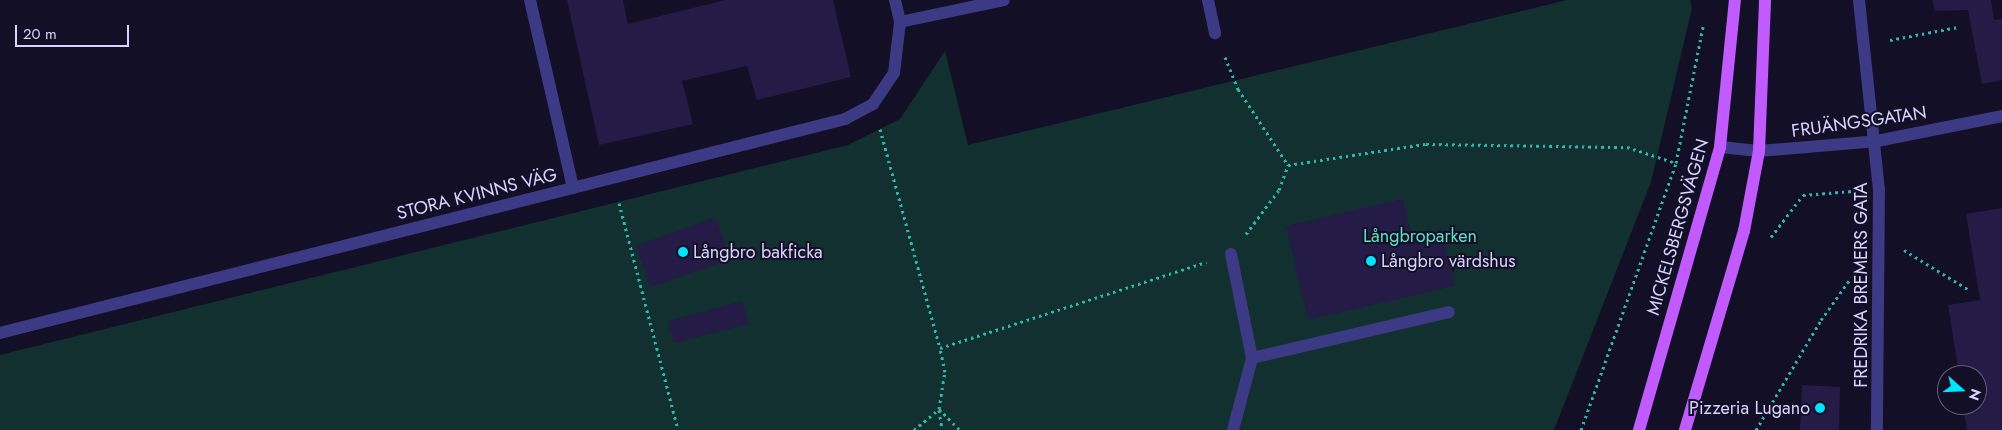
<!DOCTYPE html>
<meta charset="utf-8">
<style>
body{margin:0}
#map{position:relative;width:2002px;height:430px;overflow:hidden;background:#130f26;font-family:Jost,sans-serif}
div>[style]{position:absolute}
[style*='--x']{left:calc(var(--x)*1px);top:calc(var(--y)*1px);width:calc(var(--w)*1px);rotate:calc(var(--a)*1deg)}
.green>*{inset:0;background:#12302f}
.building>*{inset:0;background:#241b47}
.path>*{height:3px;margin-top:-1.5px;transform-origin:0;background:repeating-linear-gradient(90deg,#2fb8b0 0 2.5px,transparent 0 6.5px)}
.minor>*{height:12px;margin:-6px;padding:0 6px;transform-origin:6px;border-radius:6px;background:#3d3a85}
.major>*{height:12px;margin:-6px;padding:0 6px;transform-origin:6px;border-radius:6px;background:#c25bff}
.dots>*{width:14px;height:14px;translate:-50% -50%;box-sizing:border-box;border:2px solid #130f26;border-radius:50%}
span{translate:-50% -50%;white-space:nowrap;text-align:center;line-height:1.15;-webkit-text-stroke:4px #130f26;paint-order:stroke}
.street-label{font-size:18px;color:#d9d4ff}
.park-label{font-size:18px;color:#5fe0c0}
.poi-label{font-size:18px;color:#d9d4ff}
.left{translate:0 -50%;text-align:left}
.right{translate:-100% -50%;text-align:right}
.north{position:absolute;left:1937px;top:365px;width:50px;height:50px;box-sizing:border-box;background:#130f26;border:1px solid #625e7d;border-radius:50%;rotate:110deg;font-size:14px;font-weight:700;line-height:20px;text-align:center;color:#d9d4ff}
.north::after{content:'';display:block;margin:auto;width:18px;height:22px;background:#00e5ff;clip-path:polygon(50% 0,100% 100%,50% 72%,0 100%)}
.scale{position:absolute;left:15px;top:25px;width:114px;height:22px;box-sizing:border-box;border:2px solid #d9d4ff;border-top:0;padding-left:6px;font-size:15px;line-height:18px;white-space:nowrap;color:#d9d4ff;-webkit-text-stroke:4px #130f26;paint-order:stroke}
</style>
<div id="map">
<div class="green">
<i style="clip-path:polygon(1567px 0,1690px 0,1692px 8px,1651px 182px,1554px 430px,0 430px,0 355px,848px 145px,900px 119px,945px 51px,968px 145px)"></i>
</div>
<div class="building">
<i style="clip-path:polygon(567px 0,623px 0,628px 24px,725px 0,833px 0,851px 77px,757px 100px,747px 66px,682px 81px,693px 124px,599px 145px)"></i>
<i style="clip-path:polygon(1932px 0,1991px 0,1994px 20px,2002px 19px,2002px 80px,1982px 84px,1968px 10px,1935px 11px)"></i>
<i style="clip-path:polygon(1403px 199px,1411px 236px,1441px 229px,1454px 286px,1308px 320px,1286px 226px)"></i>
<i style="clip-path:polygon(2002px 208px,2002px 430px,1967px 430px,1963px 405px,1977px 405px,1977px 375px,1959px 375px,1948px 305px,1980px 300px,1966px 214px)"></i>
<i style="clip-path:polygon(715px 217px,731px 259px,651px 287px,636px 246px)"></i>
<i style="clip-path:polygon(742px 301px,749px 324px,674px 343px,668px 321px)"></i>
<i style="clip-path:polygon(1802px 385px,1840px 387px,1839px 430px,1800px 430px)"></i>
</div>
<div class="path">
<i style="--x:1890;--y:40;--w:69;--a:-10.8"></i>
<i style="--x:1225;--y:57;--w:35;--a:68"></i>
<i style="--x:1238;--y:89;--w:91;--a:56.7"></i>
<i style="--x:880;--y:129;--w:227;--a:74.7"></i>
<i style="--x:1288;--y:165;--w:140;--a:-8.7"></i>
<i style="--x:1426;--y:144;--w:201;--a:0.9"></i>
<i style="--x:1627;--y:147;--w:52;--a:18.1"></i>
<i style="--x:619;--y:203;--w:235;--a:75.4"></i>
<i style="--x:1246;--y:234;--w:55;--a:-53.1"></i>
<i style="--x:1279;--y:190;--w:27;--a:-70"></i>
<i style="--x:1771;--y:237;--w:53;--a:-52.7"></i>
<i style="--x:1803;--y:195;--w:50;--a:-4.6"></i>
<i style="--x:1904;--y:250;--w:76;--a:31.6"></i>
<i style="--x:939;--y:409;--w:30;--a:45"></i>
<i style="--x:939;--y:410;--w:20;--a:81"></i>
<i style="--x:914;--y:430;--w:33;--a:-40"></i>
<i style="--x:939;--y:409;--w:37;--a:-81"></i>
<i style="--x:945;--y:372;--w:25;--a:-102"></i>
<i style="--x:940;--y:348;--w:280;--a:-17.9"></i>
<i style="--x:1581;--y:430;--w:283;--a:-70.4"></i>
<i style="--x:1676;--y:163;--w:139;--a:-78.8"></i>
<i style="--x:1756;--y:430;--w:128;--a:-59.4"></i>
<i style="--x:1821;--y:320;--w:52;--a:-54.5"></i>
</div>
<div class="minor">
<i style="--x:530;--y:0;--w:193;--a:77.1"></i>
<i style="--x:895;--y:0;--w:23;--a:77"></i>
<i style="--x:900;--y:22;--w:106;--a:-11.9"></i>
<i style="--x:1208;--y:0;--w:34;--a:78"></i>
<i style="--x:1859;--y:0;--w:190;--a:84"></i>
<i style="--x:1879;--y:189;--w:241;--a:90.5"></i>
<i style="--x:1720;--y:147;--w:39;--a:6"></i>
<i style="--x:1759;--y:151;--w:118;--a:-4.8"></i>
<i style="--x:1877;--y:141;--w:127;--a:-11.3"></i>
<i style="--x:1231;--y:254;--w:106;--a:78.6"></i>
<i style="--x:0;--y:333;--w:872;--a:-14.21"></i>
<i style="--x:845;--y:119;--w:32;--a:-28"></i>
<i style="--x:873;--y:104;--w:37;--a:-56"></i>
<i style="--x:894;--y:73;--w:51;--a:-83.3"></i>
<i style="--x:1233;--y:430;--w:74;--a:-75.2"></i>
<i style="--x:1252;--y:358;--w:202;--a:-13.1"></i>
</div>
<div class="major">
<i style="--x:1639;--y:430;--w:294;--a:-74"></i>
<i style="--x:1720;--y:147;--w:148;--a:-84.2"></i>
<i style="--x:1685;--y:430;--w:208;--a:-73.5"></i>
<i style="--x:1744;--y:231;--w:81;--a:-79.4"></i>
<i style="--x:1759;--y:151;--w:151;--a:-87.7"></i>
</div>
<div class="dots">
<i style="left:683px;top:252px;background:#00e5ff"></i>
<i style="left:1371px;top:261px;background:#00e5ff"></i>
<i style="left:1820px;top:408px;background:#00e5ff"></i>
</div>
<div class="street-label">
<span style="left:1859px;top:122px;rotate:-8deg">FRUÄNGSGATAN</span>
<span style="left:477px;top:194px;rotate:-14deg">STORA KVINNS VÄG</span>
<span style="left:1678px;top:227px;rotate:-74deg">MICKELSBERGSVÄGEN</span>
<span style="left:1861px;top:285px;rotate:-90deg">FREDRIKA BREMERS GATA</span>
</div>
<div class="park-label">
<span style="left:1420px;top:236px">Långbroparken</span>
</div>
<div class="poi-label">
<span class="left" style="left:693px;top:252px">Långbro bakficka</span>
<span class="left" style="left:1381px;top:261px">Långbro värdshus</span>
<span class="right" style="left:1810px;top:408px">Pizzeria Lugano</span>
</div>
<div class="north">N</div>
<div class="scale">20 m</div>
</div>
